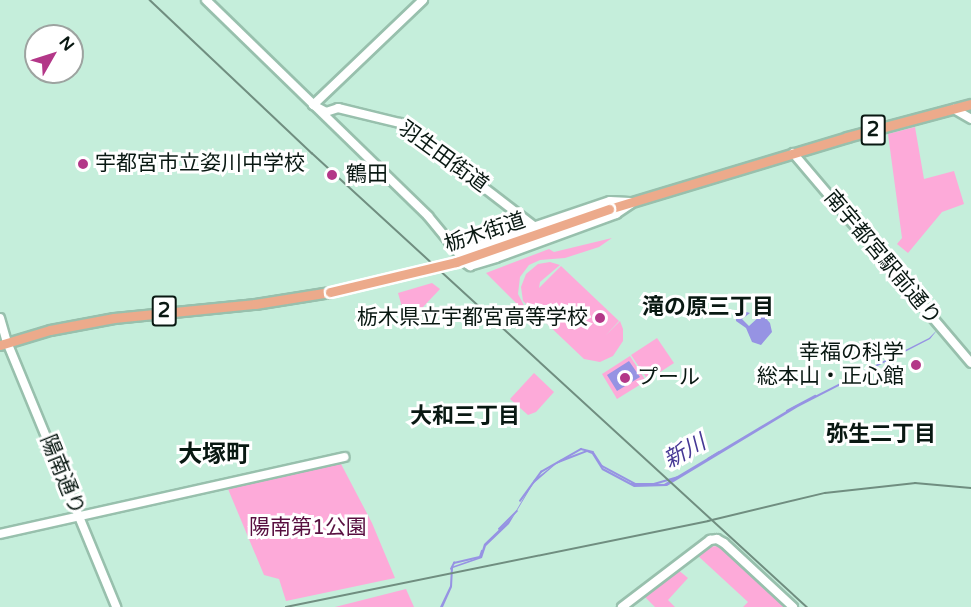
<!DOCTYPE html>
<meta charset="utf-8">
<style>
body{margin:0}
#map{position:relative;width:971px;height:607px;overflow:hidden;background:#c5eedb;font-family:"Varela Round","Noto Sans JP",sans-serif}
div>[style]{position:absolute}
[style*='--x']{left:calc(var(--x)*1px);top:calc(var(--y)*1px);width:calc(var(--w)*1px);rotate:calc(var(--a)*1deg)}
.green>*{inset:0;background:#fdaad9}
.water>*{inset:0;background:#9693e3}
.stream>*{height:1.5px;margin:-0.75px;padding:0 0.75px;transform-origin:0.75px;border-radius:0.75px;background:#9693e3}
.roads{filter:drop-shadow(2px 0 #98c0ad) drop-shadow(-2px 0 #98c0ad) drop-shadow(0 2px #98c0ad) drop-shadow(0 -2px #98c0ad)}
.tertiary>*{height:8px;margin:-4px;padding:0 4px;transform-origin:4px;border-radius:4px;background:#fff}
.secondary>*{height:8px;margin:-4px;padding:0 4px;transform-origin:4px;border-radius:4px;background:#fff}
.primary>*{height:9px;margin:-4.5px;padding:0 4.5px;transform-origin:4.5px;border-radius:4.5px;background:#ecaa8b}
.rail>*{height:1.5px;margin:-0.75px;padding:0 0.75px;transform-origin:0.75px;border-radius:0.75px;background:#708e80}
.bridges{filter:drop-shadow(2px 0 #fff) drop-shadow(-2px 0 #fff) drop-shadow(0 2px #fff) drop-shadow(0 -2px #fff)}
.primary-bridge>*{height:9px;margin:-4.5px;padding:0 4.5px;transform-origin:4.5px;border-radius:4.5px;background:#ecaa8b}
.dots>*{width:16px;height:16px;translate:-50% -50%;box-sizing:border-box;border:3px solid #fff;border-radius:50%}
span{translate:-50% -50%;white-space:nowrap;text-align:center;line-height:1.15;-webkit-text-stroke:6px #fff;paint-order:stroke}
.shield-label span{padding:2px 4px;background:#fff;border:2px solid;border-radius:4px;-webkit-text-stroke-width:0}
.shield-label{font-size:20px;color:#091812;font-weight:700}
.street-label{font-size:21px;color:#091812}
.poi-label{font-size:21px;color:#091812}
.left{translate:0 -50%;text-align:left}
.right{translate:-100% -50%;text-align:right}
.park-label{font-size:21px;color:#580f40}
.neighbourhood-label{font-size:22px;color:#091812;font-weight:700}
.water-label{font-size:22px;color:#463995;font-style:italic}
.quarter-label{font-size:24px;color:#091812;font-weight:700}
.north{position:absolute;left:24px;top:24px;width:60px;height:60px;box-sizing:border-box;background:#fff;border:2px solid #9da3a0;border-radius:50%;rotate:51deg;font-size:16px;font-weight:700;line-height:24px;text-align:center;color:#091812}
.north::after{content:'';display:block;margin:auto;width:21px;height:27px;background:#b33788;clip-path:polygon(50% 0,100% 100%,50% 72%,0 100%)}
</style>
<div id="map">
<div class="green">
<i style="clip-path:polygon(915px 127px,924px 179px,954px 171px,964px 204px,942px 212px,908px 253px,897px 244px,902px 238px,888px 134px)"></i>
<i style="clip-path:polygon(612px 238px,599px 247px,565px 258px,540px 260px,529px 265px,520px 277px,518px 294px,530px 317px,486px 273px,549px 249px,554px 252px)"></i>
<i style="clip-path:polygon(550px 262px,560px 265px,540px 282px,539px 288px,561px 266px,619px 321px,606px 335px,620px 321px,623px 329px,623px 341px,613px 356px,600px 362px,584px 359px,523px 301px,521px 287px,526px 274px,538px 264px)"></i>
<i style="clip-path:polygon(432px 283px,440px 289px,407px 324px,398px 293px)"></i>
<i style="clip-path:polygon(657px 338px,674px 363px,648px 380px,631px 355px)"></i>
<i style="clip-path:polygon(630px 356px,646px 381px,617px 399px,602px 374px)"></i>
<i style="clip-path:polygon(534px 373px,554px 392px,536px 412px,528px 415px,510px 399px)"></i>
<i style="clip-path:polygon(340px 462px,372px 523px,395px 578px,286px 601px,279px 579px,264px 575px,228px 489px)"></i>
<i style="clip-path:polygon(718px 546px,784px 607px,743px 607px,748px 602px,697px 555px,707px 547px)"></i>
<i style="clip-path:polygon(677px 569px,688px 578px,668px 600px,675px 607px,655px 607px,643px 595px)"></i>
<i style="clip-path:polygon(406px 589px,414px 607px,335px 607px)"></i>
</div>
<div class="water">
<i style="clip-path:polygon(743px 311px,750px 313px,742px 319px,749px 326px,762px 314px,770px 323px,772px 332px,761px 345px,752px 342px,746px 328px,736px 321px,736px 313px)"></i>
<i style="clip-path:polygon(938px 329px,930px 339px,798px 407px,667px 486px,634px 487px,602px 470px,592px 454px,587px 452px,556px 464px,533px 484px,509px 524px,486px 546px,482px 558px,453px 568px,452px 587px,443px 607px,440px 607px,450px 586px,451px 567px,480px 557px,484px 544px,513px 516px,534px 480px,560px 460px,587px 450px,593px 453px,603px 468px,631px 483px,664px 484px,793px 407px,929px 338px)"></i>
<i style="clip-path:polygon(629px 361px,640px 377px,617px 391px,607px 375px)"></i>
</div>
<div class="stream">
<i style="--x:787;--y:411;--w:32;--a:-28"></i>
<i style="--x:708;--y:459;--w:13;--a:-32"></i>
<i style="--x:520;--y:501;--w:36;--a:-54"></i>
<i style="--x:541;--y:472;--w:46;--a:-29.9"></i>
<i style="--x:581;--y:449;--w:12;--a:14"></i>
<i style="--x:593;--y:452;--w:17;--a:57"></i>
<i style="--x:602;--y:466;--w:38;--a:28"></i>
<i style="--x:636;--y:484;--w:18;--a:0"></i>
<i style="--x:654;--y:484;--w:25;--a:-16"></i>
<i style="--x:499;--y:529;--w:25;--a:-45"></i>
<i style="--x:451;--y:569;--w:7;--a:-63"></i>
<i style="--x:454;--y:563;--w:27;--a:-13"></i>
<i style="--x:480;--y:557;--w:6;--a:-72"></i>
</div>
<div class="roads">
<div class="tertiary">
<i style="--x:423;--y:0;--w:152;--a:136.3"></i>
<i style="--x:313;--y:105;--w:15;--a:28"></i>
<i style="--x:326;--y:112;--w:13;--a:-18"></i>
<i style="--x:338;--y:108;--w:64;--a:13.6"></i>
<i style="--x:400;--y:123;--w:170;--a:37.6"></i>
<i style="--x:954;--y:109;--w:20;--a:30"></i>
<i style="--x:793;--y:153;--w:275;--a:49.7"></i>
<i style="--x:0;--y:318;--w:25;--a:74"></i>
<i style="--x:7;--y:342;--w:287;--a:67.6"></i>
<i style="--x:0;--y:534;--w:353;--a:-12.6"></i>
<i style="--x:622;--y:607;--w:111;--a:-37.3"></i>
<i style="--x:710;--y:540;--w:7;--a:-8"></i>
<i style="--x:717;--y:539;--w:8;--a:30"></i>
<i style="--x:724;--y:543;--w:94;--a:42.8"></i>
</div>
<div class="secondary">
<i style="--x:206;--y:0;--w:310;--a:44.2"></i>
<i style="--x:428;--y:216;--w:50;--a:50.6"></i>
<i style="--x:459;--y:252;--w:159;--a:-18.7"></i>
<i style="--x:610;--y:201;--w:20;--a:3"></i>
<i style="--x:467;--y:264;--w:4;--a:34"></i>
<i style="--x:470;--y:266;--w:27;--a:-17"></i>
<i style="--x:496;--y:258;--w:128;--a:-20.1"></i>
<i style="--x:616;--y:214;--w:18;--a:-34"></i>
</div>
<div class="primary">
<i style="--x:609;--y:209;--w:249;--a:-16.8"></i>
<i style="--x:847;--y:137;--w:128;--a:-14.9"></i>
<i style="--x:0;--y:345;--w:52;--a:-16.7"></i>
<i style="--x:50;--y:330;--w:65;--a:-10.6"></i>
<i style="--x:114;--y:318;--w:142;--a:-5.7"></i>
<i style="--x:255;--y:304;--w:76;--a:-9.1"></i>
</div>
</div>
<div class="rail">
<i style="--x:150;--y:0;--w:223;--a:43.4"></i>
<i style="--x:312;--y:153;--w:672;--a:42.53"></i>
<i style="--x:286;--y:607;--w:431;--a:-11.5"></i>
<i style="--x:708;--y:521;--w:120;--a:-13.5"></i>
<i style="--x:825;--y:493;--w:91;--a:-6.3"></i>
<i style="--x:915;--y:483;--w:56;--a:5.1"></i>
</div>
<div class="bridges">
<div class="primary-bridge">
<i style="--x:330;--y:292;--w:130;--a:-13.4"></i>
<i style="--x:456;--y:262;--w:162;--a:-19.1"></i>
</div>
</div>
<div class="dots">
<i style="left:83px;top:164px;background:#b33788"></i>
<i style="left:332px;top:175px;background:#b33788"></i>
<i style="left:600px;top:318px;background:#b33788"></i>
<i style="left:916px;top:365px;background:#b33788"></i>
<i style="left:625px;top:378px;background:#b33788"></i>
</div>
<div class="shield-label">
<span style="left:873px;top:130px">2</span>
<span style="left:164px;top:311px">2</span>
</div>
<div class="street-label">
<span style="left:443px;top:157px;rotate:36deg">羽生田街道</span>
<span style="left:485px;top:233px;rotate:-18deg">栃木街道</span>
<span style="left:882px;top:258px;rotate:50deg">南宇都宮駅前通り</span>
<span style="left:62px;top:475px;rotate:68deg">陽南通り</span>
</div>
<div class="poi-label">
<span class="left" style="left:95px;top:164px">宇都宮市立姿川中学校</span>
<span class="left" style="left:346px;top:175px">鶴田</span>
<span class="right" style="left:588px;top:318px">栃木県立宇都宮高等学校</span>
<span class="right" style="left:904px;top:365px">幸福の科学<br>総本山・正心館</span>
<span class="left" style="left:637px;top:378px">プール</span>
</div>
<div class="park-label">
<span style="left:308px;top:528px">陽南第1公園</span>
</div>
<div class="neighbourhood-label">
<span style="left:708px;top:308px">滝の原三丁目</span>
<span style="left:465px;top:417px">大和三丁目</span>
<span style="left:881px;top:435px">弥生二丁目</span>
</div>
<div class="water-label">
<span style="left:685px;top:452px;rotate:-29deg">新川</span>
</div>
<div class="quarter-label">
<span style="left:214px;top:455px">大塚町</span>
</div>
<div class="north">N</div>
</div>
